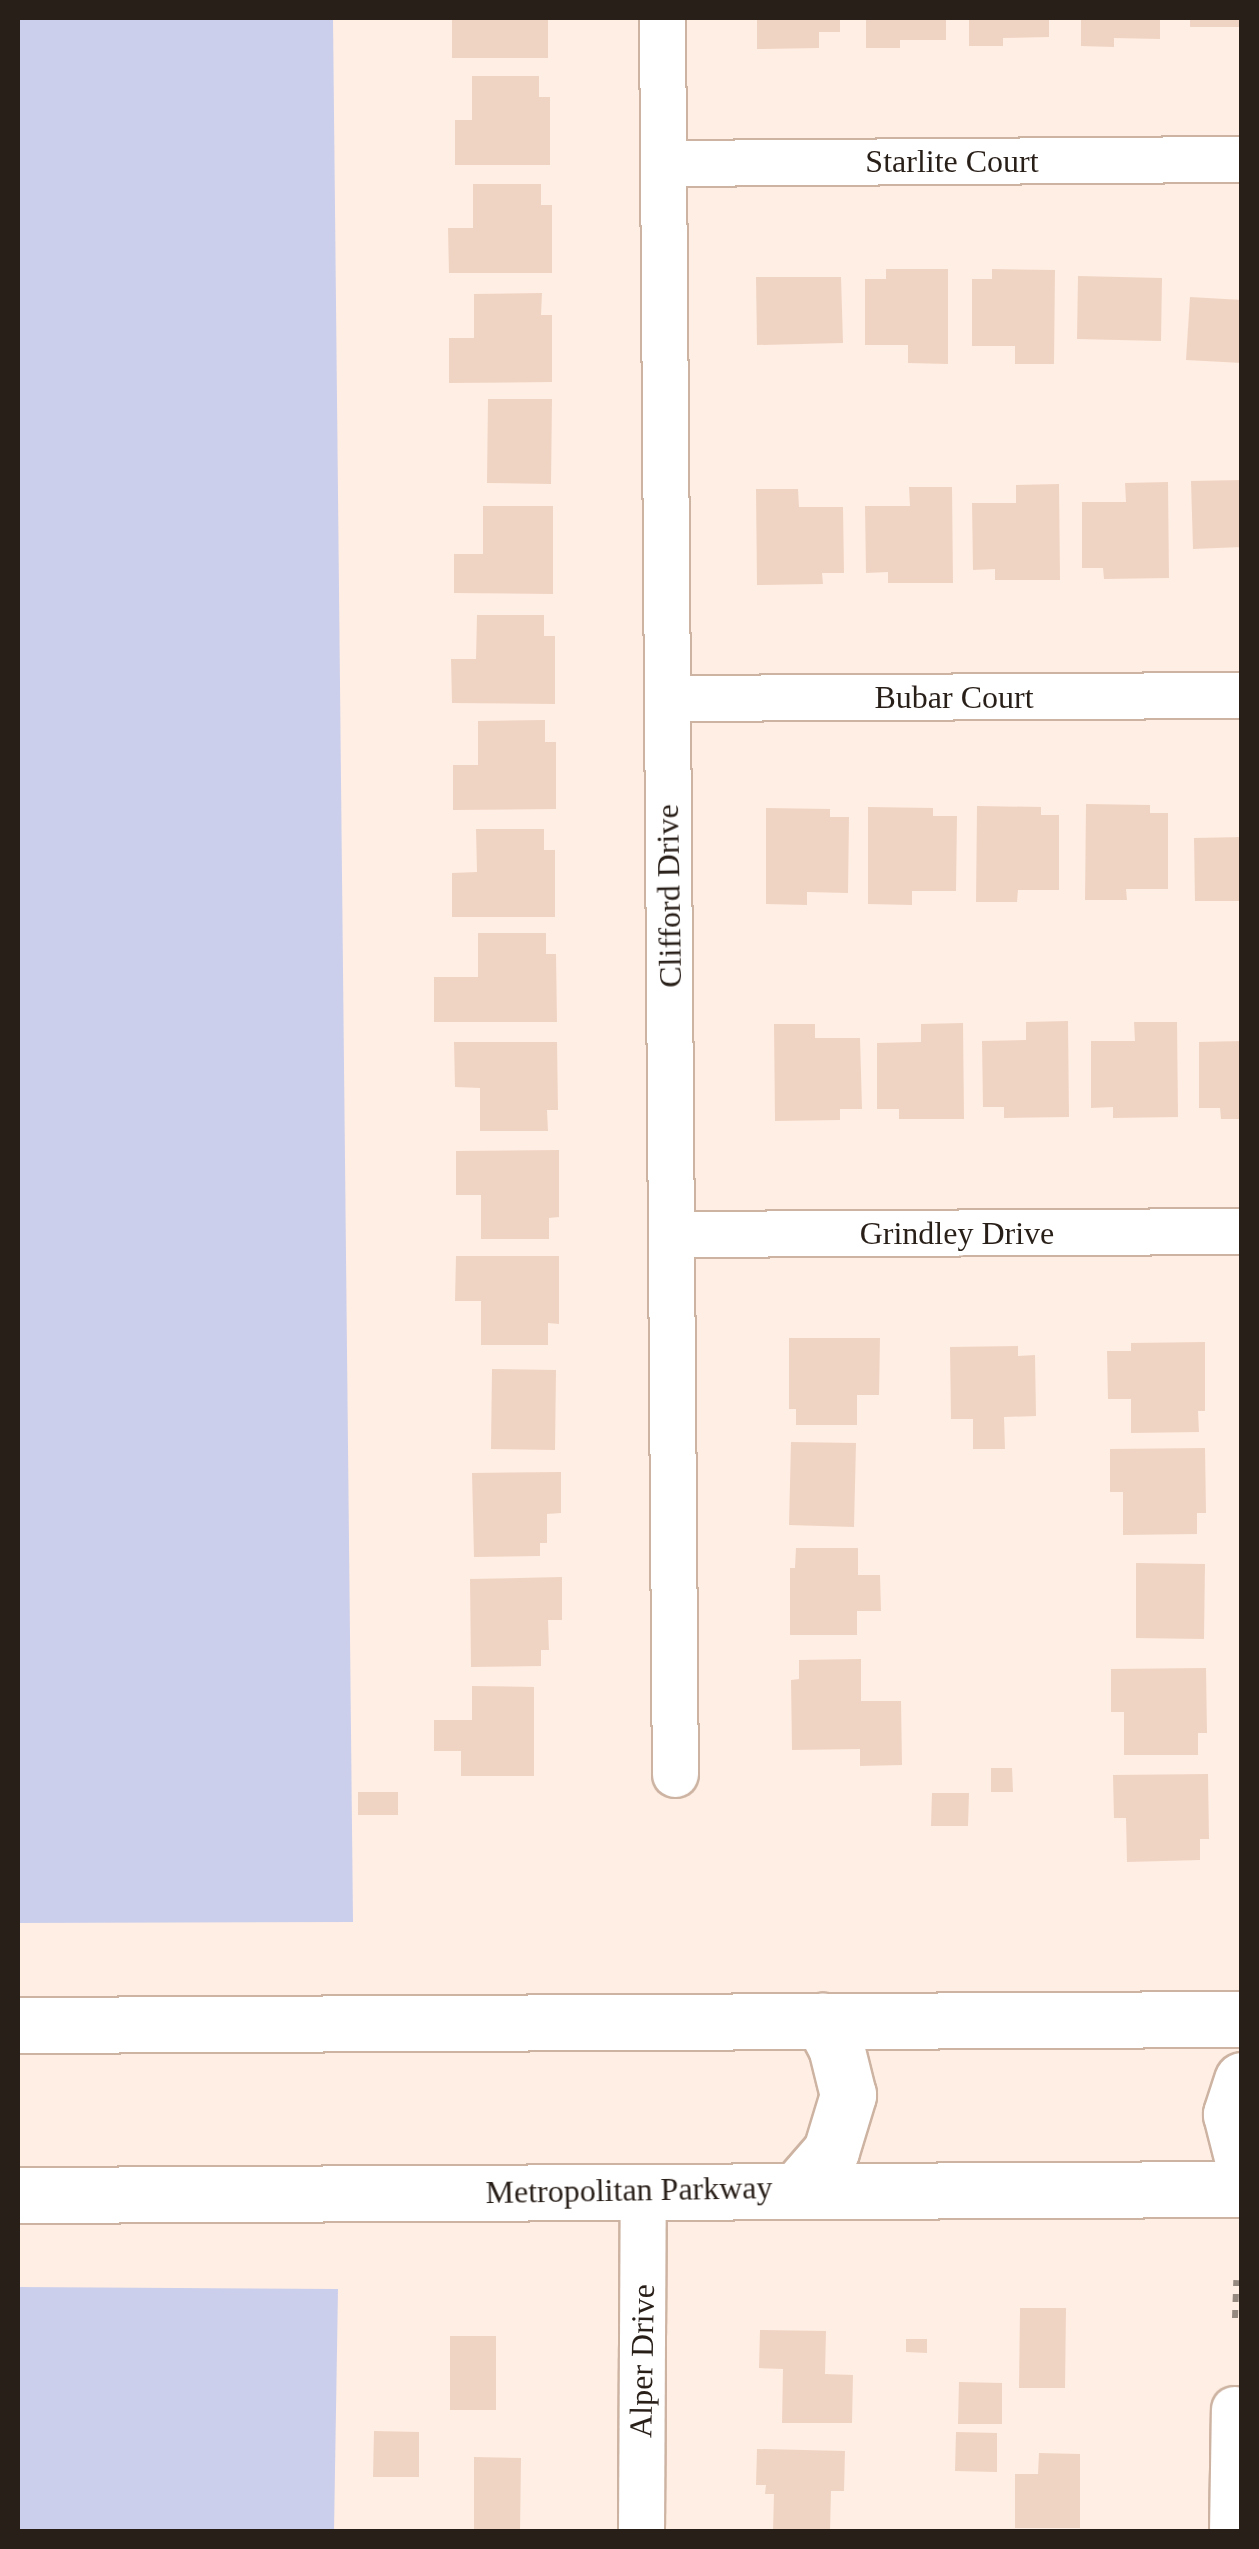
<!DOCTYPE html>
<style>
body{margin:0}
#map{position:relative;width:1259px;height:2549px;overflow:hidden;background:#ffeee3;font-family:"Times New Roman",serif}
div>[style]{position:absolute}
[style*='--x']{left:calc(var(--x)*1px);top:calc(var(--y)*1px);width:calc(var(--w)*1px);rotate:calc(var(--a)*1deg)}
.green>*{inset:0;background:#cccfec}
.building>*{inset:0;background:#f0d4c3}
.path>*{height:6px;margin-top:-3px;transform-origin:0;background:repeating-linear-gradient(90deg,#968980 0 8px,transparent 0 16px)}
.roads{filter:drop-shadow(2px 0 #cdb3a2) drop-shadow(-2px 0 #cdb3a2) drop-shadow(0 2px #cdb3a2) drop-shadow(0 -2px #cdb3a2)}
.minor>*{height:45px;margin:-22.5px;padding:0 22.5px;transform-origin:22.5px;border-radius:22.5px;background:#fff}
.primary>*{height:55px;margin:-27.5px;padding:0 27.5px;transform-origin:27.5px;border-radius:27.5px;background:#fff}
span{translate:-50% -50%;white-space:nowrap;text-align:center;line-height:1.15;-webkit-text-stroke:9px #fff;paint-order:stroke}
.street-label{font-size:32px;color:#291f19}
.frame{position:absolute;inset:0;border:20px solid #291f19;pointer-events:none}
</style>
<div id="map">
<div class="green">
<i style="clip-path:polygon(18px 18px,333px 18px,353px 1922px,18px 1923px)"></i>
<i style="clip-path:polygon(18px 2287px,338px 2289px,334px 2531px,18px 2531px)"></i>
</div>
<div class="building">
<i style="clip-path:polygon(452px 18px,548px 18px,548px 58px,452px 58px)"></i>
<i style="clip-path:polygon(757px 18px,840px 18px,840px 32px,819px 32px,819px 48px,757px 49px)"></i>
<i style="clip-path:polygon(866px 18px,946px 18px,946px 40px,900px 40px,900px 48px,866px 48px)"></i>
<i style="clip-path:polygon(969px 18px,1049px 18px,1049px 37px,1003px 38px,1003px 46px,969px 46px)"></i>
<i style="clip-path:polygon(1081px 18px,1160px 18px,1160px 39px,1114px 38px,1114px 47px,1081px 46px)"></i>
<i style="clip-path:polygon(1190px 18px,1242px 18px,1242px 27px,1190px 27px)"></i>
<i style="clip-path:polygon(472px 76px,539px 76px,539px 97px,550px 97px,550px 165px,455px 165px,455px 120px,472px 120px)"></i>
<i style="clip-path:polygon(473px 184px,541px 184px,541px 205px,552px 205px,552px 273px,449px 273px,448px 228px,473px 228px)"></i>
<i style="clip-path:polygon(886px 269px,948px 269px,948px 364px,908px 363px,908px 345px,865px 345px,865px 279px,886px 279px)"></i>
<i style="clip-path:polygon(992px 269px,1055px 270px,1054px 364px,1015px 364px,1015px 346px,972px 346px,972px 279px,992px 279px)"></i>
<i style="clip-path:polygon(1078px 276px,1162px 278px,1161px 341px,1077px 339px)"></i>
<i style="clip-path:polygon(756px 277px,841px 277px,843px 343px,757px 345px)"></i>
<i style="clip-path:polygon(542px 293px,541px 315px,552px 315px,552px 382px,449px 383px,449px 338px,474px 338px,474px 294px)"></i>
<i style="clip-path:polygon(1190px 297px,1242px 300px,1242px 363px,1186px 360px)"></i>
<i style="clip-path:polygon(488px 399px,552px 399px,551px 484px,487px 483px)"></i>
<i style="clip-path:polygon(1242px 480px,1242px 547px,1193px 549px,1191px 481px)"></i>
<i style="clip-path:polygon(1168px 482px,1169px 578px,1104px 579px,1103px 568px,1082px 568px,1082px 502px,1126px 502px,1125px 483px)"></i>
<i style="clip-path:polygon(1059px 484px,1060px 580px,995px 580px,995px 569px,973px 570px,972px 503px,1016px 503px,1016px 485px)"></i>
<i style="clip-path:polygon(909px 487px,952px 487px,953px 583px,888px 583px,888px 572px,866px 573px,865px 506px,910px 506px)"></i>
<i style="clip-path:polygon(756px 489px,798px 489px,799px 507px,843px 507px,844px 573px,822px 573px,823px 584px,757px 585px)"></i>
<i style="clip-path:polygon(483px 506px,553px 506px,553px 594px,454px 593px,454px 554px,483px 554px)"></i>
<i style="clip-path:polygon(477px 615px,544px 615px,544px 636px,555px 636px,555px 704px,452px 703px,451px 659px,476px 659px)"></i>
<i style="clip-path:polygon(545px 720px,545px 742px,556px 742px,556px 809px,453px 810px,453px 765px,478px 765px,478px 721px)"></i>
<i style="clip-path:polygon(1086px 804px,1150px 805px,1150px 813px,1168px 813px,1168px 889px,1126px 889px,1127px 900px,1085px 900px)"></i>
<i style="clip-path:polygon(977px 806px,1041px 807px,1041px 815px,1059px 815px,1059px 890px,1018px 890px,1017px 902px,976px 902px)"></i>
<i style="clip-path:polygon(868px 807px,933px 808px,933px 816px,957px 816px,956px 891px,912px 891px,912px 905px,868px 904px)"></i>
<i style="clip-path:polygon(766px 808px,830px 809px,830px 817px,849px 817px,848px 893px,807px 892px,807px 905px,766px 904px)"></i>
<i style="clip-path:polygon(476px 829px,544px 829px,544px 850px,555px 850px,555px 917px,452px 917px,452px 873px,477px 872px)"></i>
<i style="clip-path:polygon(1242px 837px,1242px 901px,1195px 901px,1194px 838px)"></i>
<i style="clip-path:polygon(478px 933px,546px 933px,546px 954px,556px 954px,557px 1022px,434px 1022px,434px 977px,478px 977px)"></i>
<i style="clip-path:polygon(1068px 1021px,1069px 1117px,1004px 1118px,1004px 1107px,983px 1107px,982px 1041px,1026px 1040px,1026px 1022px)"></i>
<i style="clip-path:polygon(1134px 1022px,1177px 1022px,1178px 1117px,1113px 1118px,1113px 1107px,1091px 1108px,1091px 1041px,1135px 1041px)"></i>
<i style="clip-path:polygon(963px 1023px,964px 1119px,899px 1119px,899px 1109px,877px 1109px,877px 1043px,921px 1042px,921px 1024px)"></i>
<i style="clip-path:polygon(774px 1024px,815px 1024px,815px 1038px,860px 1038px,862px 1109px,840px 1109px,840px 1120px,775px 1121px)"></i>
<i style="clip-path:polygon(1242px 1041px,1242px 1119px,1221px 1119px,1220px 1108px,1199px 1108px,1199px 1042px)"></i>
<i style="clip-path:polygon(454px 1042px,557px 1042px,558px 1110px,547px 1110px,548px 1131px,480px 1131px,480px 1088px,455px 1087px)"></i>
<i style="clip-path:polygon(559px 1150px,559px 1217px,549px 1218px,549px 1239px,481px 1239px,481px 1195px,456px 1195px,456px 1151px)"></i>
<i style="clip-path:polygon(456px 1256px,559px 1256px,559px 1324px,548px 1323px,548px 1345px,481px 1345px,481px 1301px,455px 1301px)"></i>
<i style="clip-path:polygon(789px 1338px,880px 1338px,879px 1395px,857px 1395px,857px 1425px,796px 1425px,796px 1409px,789px 1409px)"></i>
<i style="clip-path:polygon(1205px 1342px,1205px 1411px,1198px 1411px,1199px 1432px,1131px 1433px,1131px 1399px,1108px 1399px,1107px 1351px,1131px 1351px,1131px 1343px)"></i>
<i style="clip-path:polygon(1018px 1346px,1018px 1356px,1035px 1355px,1036px 1416px,1004px 1417px,1005px 1449px,973px 1449px,973px 1419px,951px 1419px,950px 1347px)"></i>
<i style="clip-path:polygon(492px 1369px,556px 1370px,555px 1450px,491px 1449px)"></i>
<i style="clip-path:polygon(791px 1442px,856px 1443px,854px 1527px,789px 1525px)"></i>
<i style="clip-path:polygon(1205px 1448px,1206px 1513px,1197px 1513px,1197px 1534px,1123px 1535px,1123px 1492px,1110px 1492px,1110px 1449px)"></i>
<i style="clip-path:polygon(561px 1472px,561px 1513px,547px 1514px,547px 1543px,540px 1543px,540px 1556px,474px 1557px,472px 1473px)"></i>
<i style="clip-path:polygon(796px 1548px,858px 1548px,858px 1575px,880px 1575px,881px 1611px,857px 1611px,857px 1635px,790px 1635px,790px 1568px,795px 1568px)"></i>
<i style="clip-path:polygon(1136px 1563px,1205px 1564px,1204px 1639px,1136px 1638px)"></i>
<i style="clip-path:polygon(562px 1577px,562px 1620px,548px 1620px,549px 1650px,541px 1650px,541px 1666px,471px 1667px,470px 1579px)"></i>
<i style="clip-path:polygon(861px 1659px,861px 1701px,901px 1701px,902px 1765px,860px 1766px,860px 1749px,792px 1750px,791px 1680px,799px 1679px,799px 1660px)"></i>
<i style="clip-path:polygon(1206px 1668px,1207px 1733px,1198px 1733px,1198px 1755px,1124px 1755px,1124px 1712px,1111px 1712px,1111px 1669px)"></i>
<i style="clip-path:polygon(472px 1686px,534px 1687px,534px 1776px,461px 1776px,461px 1751px,434px 1751px,434px 1720px,472px 1720px)"></i>
<i style="clip-path:polygon(991px 1768px,1012px 1768px,1013px 1792px,991px 1792px)"></i>
<i style="clip-path:polygon(1208px 1774px,1209px 1839px,1200px 1839px,1200px 1860px,1127px 1862px,1126px 1818px,1114px 1818px,1113px 1775px)"></i>
<i style="clip-path:polygon(358px 1792px,398px 1792px,398px 1815px,358px 1815px)"></i>
<i style="clip-path:polygon(932px 1793px,969px 1793px,968px 1826px,931px 1826px)"></i>
<i style="clip-path:polygon(1020px 2308px,1066px 2308px,1065px 2388px,1019px 2388px)"></i>
<i style="clip-path:polygon(760px 2330px,826px 2331px,825px 2374px,853px 2375px,852px 2423px,782px 2423px,783px 2369px,759px 2368px)"></i>
<i style="clip-path:polygon(450px 2336px,496px 2336px,496px 2410px,450px 2410px)"></i>
<i style="clip-path:polygon(906px 2339px,927px 2339px,927px 2353px,906px 2352px)"></i>
<i style="clip-path:polygon(959px 2382px,1002px 2383px,1002px 2424px,958px 2424px)"></i>
<i style="clip-path:polygon(374px 2431px,419px 2432px,419px 2477px,373px 2477px)"></i>
<i style="clip-path:polygon(956px 2432px,997px 2433px,997px 2472px,955px 2471px)"></i>
<i style="clip-path:polygon(757px 2449px,845px 2451px,844px 2491px,831px 2491px,830px 2532px,773px 2531px,774px 2494px,765px 2494px,766px 2485px,756px 2485px)"></i>
<i style="clip-path:polygon(1039px 2453px,1080px 2454px,1080px 2528px,1015px 2528px,1015px 2474px,1038px 2474px)"></i>
<i style="clip-path:polygon(474px 2457px,521px 2458px,520px 2532px,474px 2531px)"></i>
</div>
<div class="path">
<i style="--x:1235;--y:2318;--w:38;--a:-88"></i>
</div>
<div class="roads">
<div class="minor">
<i style="--x:662;--y:18;--w:1756;--a:89.58"></i>
<i style="--x:663;--y:163;--w:579;--a:-0.4"></i>
<i style="--x:667;--y:698;--w:575;--a:-0.3"></i>
<i style="--x:673;--y:1234;--w:569;--a:-0.3"></i>
<i style="--x:641;--y:2532;--w:341;--a:-89.7"></i>
<i style="--x:1232;--y:2532;--w:123;--a:-89.1"></i>
</div>
<div class="primary">
<i style="--x:18;--y:2025;--w:1224;--a:-0.28"></i>
<i style="--x:1242;--y:2080;--w:36;--a:108"></i>
<i style="--x:1231;--y:2114;--w:44;--a:75.7"></i>
<i style="--x:799;--y:2188;--w:49;--a:-49.1"></i>
<i style="--x:831;--y:2151;--w:59;--a:-73.1"></i>
<i style="--x:848;--y:2095;--w:49;--a:-104"></i>
<i style="--x:836;--y:2047;--w:30;--a:-118"></i>
<i style="--x:18;--y:2195;--w:1224;--a:-0.28"></i>
</div>
</div>
<div class="street-label">
<span style="left:952px;top:161px">Starlite Court</span>
<span style="left:954px;top:697px">Bubar Court</span>
<span style="left:669px;top:896px;rotate:-91deg">Clifford Drive</span>
<span style="left:957px;top:1233px">Grindley Drive</span>
<span style="left:629px;top:2190px;rotate:-1deg">Metropolitan Parkway</span>
<span style="left:642px;top:2361px;rotate:-89deg">Alper Drive</span>
</div>
<div class="frame"></div>
</div>
